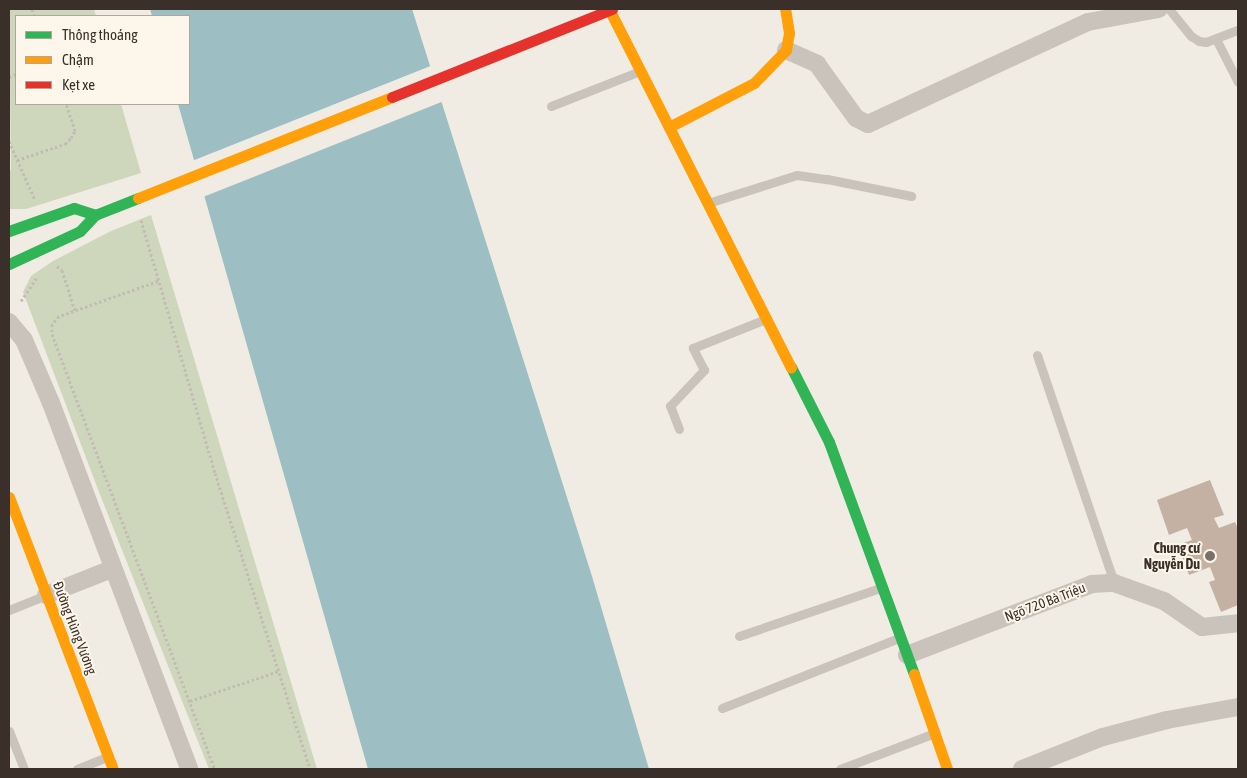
<!DOCTYPE html>
<meta charset="utf-8">
<style>
body{margin:0}
#map{position:relative;width:1247px;height:778px;overflow:hidden;background:#f0ece3;font-family:"Asap Condensed",sans-serif}
div>[style]{position:absolute}
[style*='--x']{left:calc(var(--x)*1px);top:calc(var(--y)*1px);width:calc(var(--w)*1px);rotate:calc(var(--a)*1deg)}
.green>*{inset:0;background:#ced7bc}
.water>*{inset:0;background:#9dbec3}
.pier>*{inset:0;background:#f0ece3}
.building>*{inset:0;background:#c5b1a3}
.path>*{height:3px;margin-top:-1.5px;transform-origin:0;background:repeating-linear-gradient(90deg,#c2bcb4 0 2.5px,transparent 0 5px)}
.lane>*{height:9px;margin:-4.5px;padding:0 4.5px;transform-origin:4.5px;border-radius:4.5px;background:#c9c3bc}
.street>*{height:18px;margin:-9px;padding:0 9px;transform-origin:9px;border-radius:9px;background:#c9c3bc}
.fast>*{height:11px;margin:-5.5px;padding:0 5.5px;transform-origin:5.5px;border-radius:5.5px;background:#30b455}
.slow>*{height:11px;margin:-5.5px;padding:0 5.5px;transform-origin:5.5px;border-radius:5.5px;background:#ff9f0a}
.slow-bridge>*{height:11px;margin:-5.5px;padding:0 5.5px;transform-origin:5.5px;border-radius:5.5px;background:#ff9f0a}
.jam-bridge>*{height:11px;margin:-5.5px;padding:0 5.5px;transform-origin:5.5px;border-radius:5.5px;background:#e5322d}
.dots>*{width:14px;height:14px;translate:-50% -50%;box-sizing:border-box;border:2px solid #fcf6eb;border-radius:50%}
span{translate:-50% -50%;white-space:nowrap;text-align:center;line-height:1.15;-webkit-text-stroke:4px #fcf6eb;paint-order:stroke}
.poi-label{font-size:14px;color:#3b3029;font-weight:700}
.right{translate:-100% -50%;text-align:right}
.street-label{font-size:14px;color:#3b3029}
.frame{position:absolute;inset:0;border:10px solid #3b3029;pointer-events:none}
.legend{position:absolute;left:15px;top:15px;width:175px;height:90px;box-sizing:border-box;background:#fcf6eb;border:1px solid #afa79d;margin:0;padding:6px 9px;list-style:none;font-size:15px;color:#3b3029}
.legend li{display:flex;align-items:center;gap:10px;height:25px}
.legend b{width:25px;border:1px solid #afa79d}
</style>
<div id="map">
<div class="green">
<i style="clip-path:polygon(9px 9px,94px 9px,96px 16px,16px 16px,16px 104px,121px 104px,141px 173px,26px 209px,9px 209px,9px 171px,11px 170px)"></i>
<i style="clip-path:polygon(151px 215px,317px 769px,209px 769px,99px 492px,23px 292px,31px 276px,53px 261px,111px 231px)"></i>
</div>
<div class="water">
<i style="clip-path:polygon(150px 9px,412px 9px,591px 573px,649px 769px,368px 769px,178px 104px,189px 104px,189px 16px,152px 16px)"></i>
</div>
<div class="pier">
<i style="clip-path:polygon(433px 65px,444px 101px,203px 197px,192px 161px)"></i>
</div>
<div class="building">
<i style="clip-path:polygon(1210px 480px,1224px 515px,1214px 518px,1219px 528px,1235px 522px,1238px 529px,1238px 605px,1221px 612px,1209px 582px,1215px 580px,1210px 567px,1189px 575px,1178px 545px,1192px 540px,1187px 528px,1169px 535px,1157px 500px)"></i>
</div>
<div class="path">
<i style="--x:32;--y:9;--w:7;--a:74"></i>
<i style="--x:9;--y:77;--w:8;--a:-23"></i>
<i style="--x:9;--y:141;--w:64;--a:66.2"></i>
<i style="--x:17;--y:160;--w:51;--a:-18.4"></i>
<i style="--x:65;--y:144;--w:8;--a:-45"></i>
<i style="--x:71;--y:138;--w:8;--a:-60"></i>
<i style="--x:75;--y:131;--w:28;--a:-108"></i>
<i style="--x:141;--y:220;--w:264;--a:73.7"></i>
<i style="--x:215;--y:473;--w:311;--a:72.2"></i>
<i style="--x:57;--y:266;--w:6;--a:39"></i>
<i style="--x:62;--y:270;--w:43;--a:72.4"></i>
<i style="--x:158;--y:281;--w:105;--a:160.5"></i>
<i style="--x:59;--y:316;--w:11;--a:131"></i>
<i style="--x:52;--y:324;--w:10;--a:90"></i>
<i style="--x:52;--y:334;--w:465;--a:69.5"></i>
<i style="--x:21;--y:301;--w:29;--a:-56"></i>
<i style="--x:190;--y:701;--w:94;--a:-18.6"></i>
</div>
<div class="lane">
<i style="--x:1169;--y:9;--w:35;--a:51"></i>
<i style="--x:1191;--y:36;--w:9;--a:32"></i>
<i style="--x:1199;--y:41;--w:7;--a:8"></i>
<i style="--x:1206;--y:42;--w:34;--a:-21"></i>
<i style="--x:1216;--y:39;--w:48;--a:62.9"></i>
<i style="--x:551;--y:106;--w:96;--a:-21.5"></i>
<i style="--x:708;--y:203;--w:93;--a:-17.5"></i>
<i style="--x:797;--y:175;--w:30;--a:8"></i>
<i style="--x:827;--y:179;--w:86;--a:11.4"></i>
<i style="--x:1037;--y:355;--w:241;--a:71.3"></i>
<i style="--x:679;--y:429;--w:25;--a:-111"></i>
<i style="--x:670;--y:406;--w:50;--a:-46.6"></i>
<i style="--x:704;--y:370;--w:25;--a:-117"></i>
<i style="--x:693;--y:348;--w:79;--a:-21.7"></i>
<i style="--x:9;--y:610;--w:38;--a:-22"></i>
<i style="--x:739;--y:636;--w:152;--a:-18.8"></i>
<i style="--x:722;--y:708;--w:190;--a:-21.6"></i>
<i style="--x:9;--y:731;--w:41;--a:68.5"></i>
<i style="--x:77;--y:769;--w:32;--a:-22"></i>
<i style="--x:840;--y:769;--w:102;--a:-20.8"></i>
</div>
<div class="street">
<i style="--x:786;--y:50;--w:34;--a:24"></i>
<i style="--x:817;--y:64;--w:67;--a:54.2"></i>
<i style="--x:856;--y:118;--w:13;--a:27"></i>
<i style="--x:868;--y:124;--w:242;--a:-24.9"></i>
<i style="--x:1088;--y:22;--w:72;--a:-10.4"></i>
<i style="--x:9;--y:322;--w:23;--a:50"></i>
<i style="--x:24;--y:340;--w:69;--a:66.8"></i>
<i style="--x:51;--y:403;--w:391;--a:69.3"></i>
<i style="--x:46;--y:595;--w:71;--a:-21.5"></i>
<i style="--x:907;--y:655;--w:198;--a:-21"></i>
<i style="--x:1092;--y:584;--w:22;--a:-3"></i>
<i style="--x:1114;--y:583;--w:53;--a:19.8"></i>
<i style="--x:1164;--y:601;--w:46;--a:34.4"></i>
<i style="--x:1202;--y:627;--w:36;--a:-6"></i>
<i style="--x:1022;--y:769;--w:87;--a:-21.6"></i>
<i style="--x:1103;--y:737;--w:66;--a:-14.9"></i>
<i style="--x:1167;--y:720;--w:72;--a:-10.4"></i>
</div>
<div class="fast">
<i style="--x:9;--y:231;--w:69;--a:-19.5"></i>
<i style="--x:74;--y:208;--w:22;--a:18"></i>
<i style="--x:9;--y:264;--w:78;--a:-24.9"></i>
<i style="--x:80;--y:231;--w:22;--a:-47"></i>
<i style="--x:95;--y:215;--w:46;--a:-21.6"></i>
<i style="--x:791;--y:367;--w:84;--a:63.1"></i>
<i style="--x:829;--y:442;--w:247;--a:69.9"></i>
</div>
<div class="slow">
<i style="--x:609;--y:9;--w:402;--a:63.1"></i>
<i style="--x:669;--y:127;--w:96;--a:-27.4"></i>
<i style="--x:754;--y:83;--w:46;--a:-45.9"></i>
<i style="--x:786;--y:50;--w:17;--a:-80"></i>
<i style="--x:789;--y:33;--w:24;--a:-99"></i>
<i style="--x:9;--y:497;--w:291;--a:69.1"></i>
<i style="--x:914;--y:674;--w:101;--a:70.8"></i>
</div>
<div class="slow-bridge">
<i style="--x:138;--y:198;--w:273;--a:-21.7"></i>
</div>
<div class="jam-bridge">
<i style="--x:392;--y:97;--w:237;--a:-21.8"></i>
</div>
<div class="dots">
<i style="left:1210px;top:556px;background:#7a726a"></i>
</div>
<div class="poi-label">
<span class="right" style="left:1200px;top:556px">Chung cư<br>Nguyễn Du</span>
</div>
<div class="street-label">
<span style="left:1045px;top:602px;rotate:-21deg">Ngõ 720 Bà Triệu</span>
<span style="left:75px;top:628px;rotate:69deg">Đường Hùng Vương</span>
</div>
<div class="frame"></div>
<ul class="legend">
<li><b style="height:6px;background:#30b455"></b>Thông thoáng</li>
<li><b style="height:6px;background:#ff9f0a"></b>Chậm</li>
<li><b style="height:6px;background:#e5322d"></b>Kẹt xe</li>
</ul>
</div>
